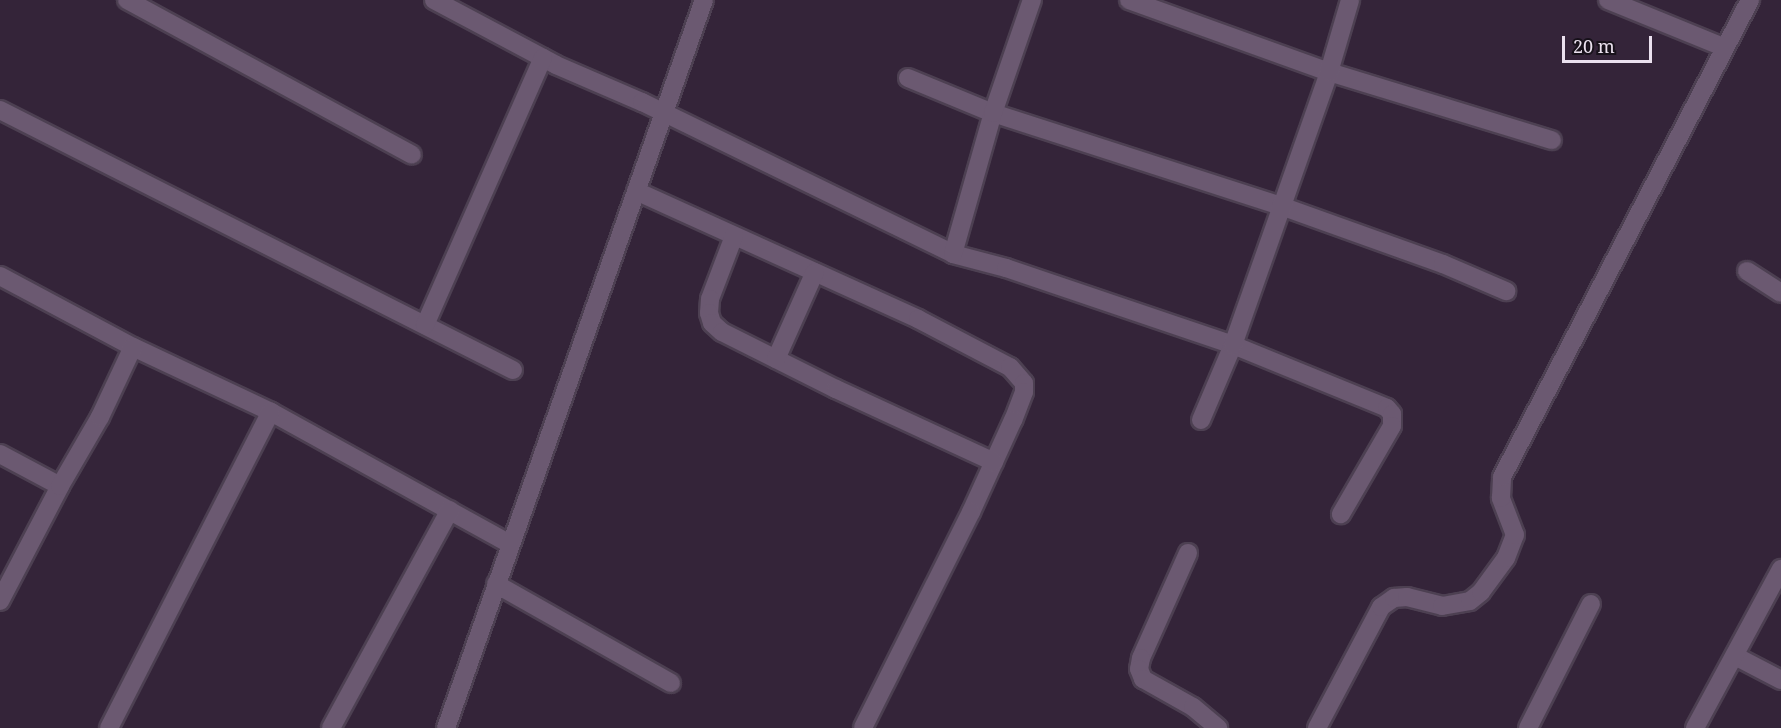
<!DOCTYPE html>
<style>
body{margin:0}
#map{position:relative;width:1781px;height:728px;overflow:hidden;background:#342439;font-family:"Noto Serif",serif}
div>[style]{position:absolute}
[style*='--x']{left:calc(var(--x)*1px);top:calc(var(--y)*1px);width:calc(var(--w)*1px);rotate:calc(var(--a)*1deg)}
.roads{filter:drop-shadow(2px 0 #4d4052) drop-shadow(-2px 0 #4d4052) drop-shadow(0 2px #4d4052) drop-shadow(0 -2px #4d4052)}
.street>*{height:18px;margin:-9px;padding:0 9px;transform-origin:9px;border-radius:9px;background:#6b5971}
span{translate:-50% -50%;white-space:nowrap;text-align:center;line-height:1.15;-webkit-text-stroke:6px #17111a;paint-order:stroke}
.scale{position:absolute;left:1562px;top:36px;width:90px;height:27px;box-sizing:border-box;border:3px solid #ebe1ef;border-top:0;padding-left:8px;font-size:18px;line-height:21px;white-space:nowrap;color:#ebe1ef;-webkit-text-stroke:4px #17111a;paint-order:stroke}
</style>
<div id="map">
<div class="roads">
<div class="street">
<i style="--x:127;--y:0;--w:324;--a:28.5"></i>
<i style="--x:434;--y:0;--w:138;--a:28"></i>
<i style="--x:556;--y:65;--w:94;--a:23.3"></i>
<i style="--x:642;--y:102;--w:346;--a:26"></i>
<i style="--x:953;--y:254;--w:55;--a:14.8"></i>
<i style="--x:1006;--y:268;--w:240;--a:18.7"></i>
<i style="--x:1233;--y:345;--w:166;--a:22.2"></i>
<i style="--x:1387;--y:408;--w:8;--a:50"></i>
<i style="--x:1392;--y:414;--w:12;--a:90"></i>
<i style="--x:1392;--y:426;--w:102;--a:120.1"></i>
<i style="--x:1129;--y:0;--w:213;--a:19.8"></i>
<i style="--x:1329;--y:72;--w:233;--a:17"></i>
<i style="--x:1608;--y:0;--w:124;--a:22.2"></i>
<i style="--x:908;--y:78;--w:92;--a:22.4"></i>
<i style="--x:993;--y:113;--w:303;--a:17.9"></i>
<i style="--x:1281;--y:206;--w:172;--a:19.7"></i>
<i style="--x:1443;--y:264;--w:69;--a:23.2"></i>
<i style="--x:0;--y:110;--w:575;--a:26.88"></i>
<i style="--x:636;--y:191;--w:310;--a:24.4"></i>
<i style="--x:918;--y:319;--w:104;--a:27.6"></i>
<i style="--x:1010;--y:367;--w:21;--a:49"></i>
<i style="--x:1024;--y:383;--w:9;--a:90"></i>
<i style="--x:1024;--y:392;--w:30;--a:111"></i>
<i style="--x:1013;--y:420;--w:101;--a:114.5"></i>
<i style="--x:971;--y:512;--w:241;--a:116.6"></i>
<i style="--x:734;--y:236;--w:67;--a:110.9"></i>
<i style="--x:710;--y:299;--w:14;--a:94"></i>
<i style="--x:709;--y:313;--w:10;--a:73"></i>
<i style="--x:712;--y:323;--w:13;--a:42"></i>
<i style="--x:722;--y:332;--w:127;--a:26.6"></i>
<i style="--x:836;--y:389;--w:174;--a:24.8"></i>
<i style="--x:953;--y:254;--w:147;--a:-74.2"></i>
<i style="--x:993;--y:113;--w:120;--a:-71"></i>
<i style="--x:1747;--y:271;--w:40;--a:32.9"></i>
<i style="--x:0;--y:276;--w:151;--a:28.1"></i>
<i style="--x:133;--y:347;--w:153;--a:25.2"></i>
<i style="--x:271;--y:412;--w:273;--a:28.9"></i>
<i style="--x:425;--y:325;--w:292;--a:-66.2"></i>
<i style="--x:776;--y:359;--w:95;--a:-65.9"></i>
<i style="--x:1201;--y:420;--w:82;--a:-66.9"></i>
<i style="--x:1233;--y:345;--w:289;--a:-70.6"></i>
<i style="--x:1329;--y:72;--w:75;--a:-73.7"></i>
<i style="--x:0;--y:454;--w:68;--a:28.1"></i>
<i style="--x:1188;--y:553;--w:115;--a:114.1"></i>
<i style="--x:1141;--y:658;--w:11;--a:100"></i>
<i style="--x:1139;--y:669;--w:11;--a:68"></i>
<i style="--x:1143;--y:679;--w:57;--a:29.2"></i>
<i style="--x:1193;--y:707;--w:33;--a:40"></i>
<i style="--x:496;--y:584;--w:201;--a:29.5"></i>
<i style="--x:0;--y:601;--w:130;--a:-62.4"></i>
<i style="--x:60;--y:486;--w:80;--a:-59.9"></i>
<i style="--x:100;--y:417;--w:77;--a:-64.8"></i>
<i style="--x:1735;--y:656;--w:52;--a:27.6"></i>
<i style="--x:109;--y:728;--w:355;--a:-62.9"></i>
<i style="--x:331;--y:728;--w:248;--a:-61.4"></i>
<i style="--x:446;--y:728;--w:772;--a:-70.49"></i>
<i style="--x:1317;--y:728;--w:137;--a:-62.1"></i>
<i style="--x:1381;--y:607;--w:16;--a:-35"></i>
<i style="--x:1394;--y:598;--w:13;--a:-4"></i>
<i style="--x:1407;--y:597;--w:36;--a:14"></i>
<i style="--x:1442;--y:606;--w:28;--a:-10"></i>
<i style="--x:1470;--y:601;--w:14;--a:-39"></i>
<i style="--x:1481;--y:592;--w:42;--a:-53.7"></i>
<i style="--x:1506;--y:558;--w:25;--a:-69"></i>
<i style="--x:1515;--y:535;--w:40;--a:-111"></i>
<i style="--x:1501;--y:498;--w:21;--a:-87"></i>
<i style="--x:1502;--y:477;--w:538;--a:-62.53"></i>
<i style="--x:1528;--y:728;--w:139;--a:-63.1"></i>
<i style="--x:1695;--y:728;--w:181;--a:-61.6"></i>
</div>
</div>
<div class="scale">20 m</div>
</div>
